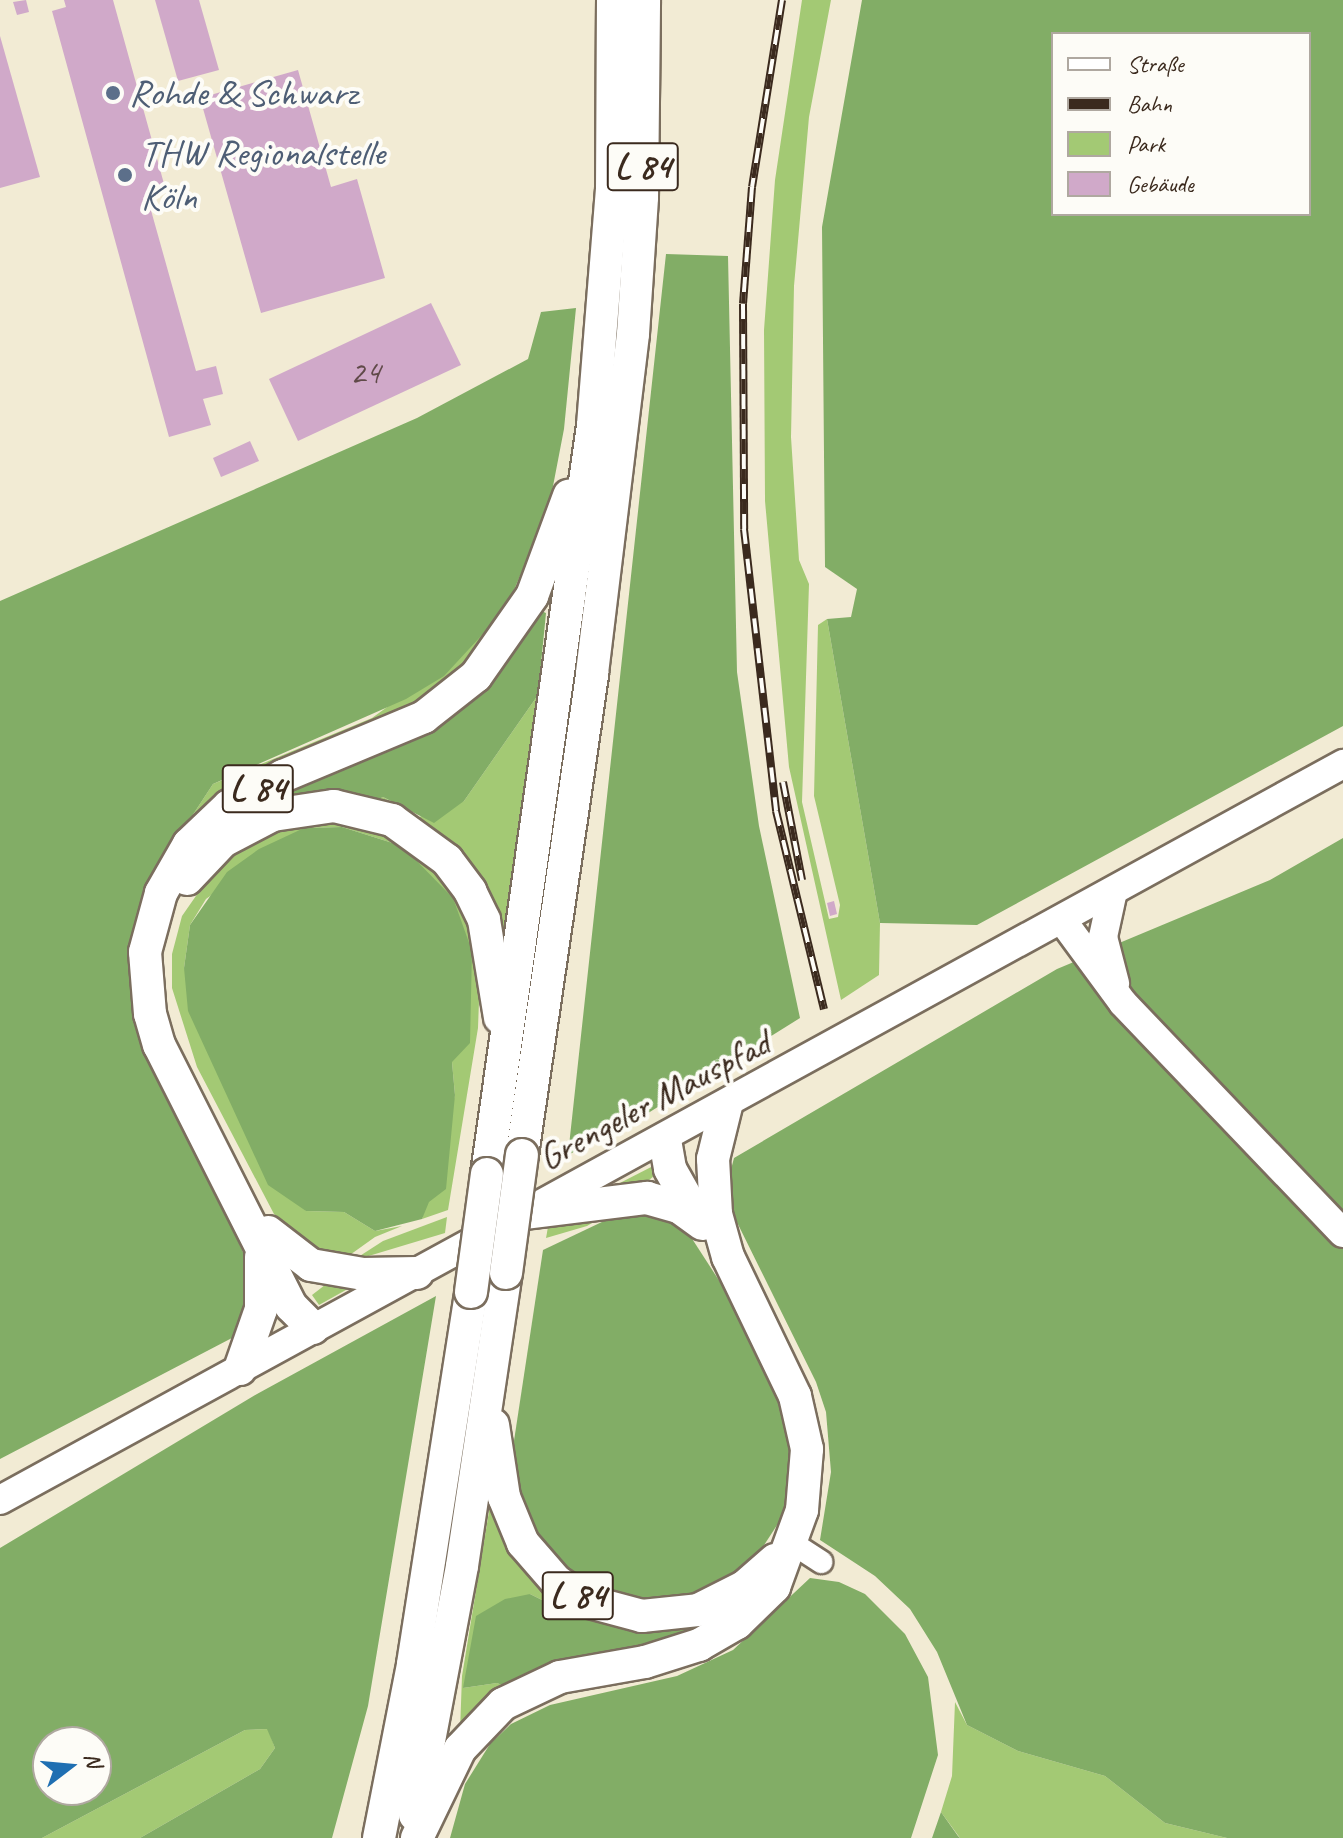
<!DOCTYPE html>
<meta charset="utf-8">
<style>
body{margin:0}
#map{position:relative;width:1343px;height:1838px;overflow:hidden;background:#f2ebd4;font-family:Caveat,sans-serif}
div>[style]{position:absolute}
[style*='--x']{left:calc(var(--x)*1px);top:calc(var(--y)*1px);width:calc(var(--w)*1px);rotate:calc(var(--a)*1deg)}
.green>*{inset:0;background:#a3c974}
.forest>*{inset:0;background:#82ad66}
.building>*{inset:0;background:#d0a9c9}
.roads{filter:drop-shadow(2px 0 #7b6e5e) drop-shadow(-2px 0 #7b6e5e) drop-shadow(0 2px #7b6e5e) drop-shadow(0 -2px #7b6e5e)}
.minor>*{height:22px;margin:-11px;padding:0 11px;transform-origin:11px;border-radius:11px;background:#fff}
.major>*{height:28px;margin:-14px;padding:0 14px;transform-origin:14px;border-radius:14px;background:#fff}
.highway>*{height:32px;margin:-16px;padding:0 16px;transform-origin:16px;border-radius:16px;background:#fff}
.rail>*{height:8px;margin-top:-4px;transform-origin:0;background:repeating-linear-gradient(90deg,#fdfcf7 0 15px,#3b2a1e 0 30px);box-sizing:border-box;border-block:2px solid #3b2a1e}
.bridges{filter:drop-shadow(2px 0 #7b6e5e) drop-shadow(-2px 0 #7b6e5e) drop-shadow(0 2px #7b6e5e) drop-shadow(0 -2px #7b6e5e)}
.highway-bridge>*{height:32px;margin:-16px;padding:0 16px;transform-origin:16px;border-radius:16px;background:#fff}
.dots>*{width:22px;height:22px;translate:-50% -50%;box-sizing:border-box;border:4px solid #fdfcf7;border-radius:50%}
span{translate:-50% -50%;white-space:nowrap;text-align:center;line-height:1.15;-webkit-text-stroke:8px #fdfcf7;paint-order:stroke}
.number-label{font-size:34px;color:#604a49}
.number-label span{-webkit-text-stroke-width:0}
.shield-label span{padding:2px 6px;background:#fdfcf7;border:2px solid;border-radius:6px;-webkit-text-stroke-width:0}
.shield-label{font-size:36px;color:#3b2a1e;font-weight:700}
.service-label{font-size:38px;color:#4e5e75}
.left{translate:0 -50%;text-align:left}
.street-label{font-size:38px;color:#3b2a1e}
.legend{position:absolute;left:1051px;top:32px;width:260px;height:184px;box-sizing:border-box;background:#fdfcf7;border:2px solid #afa8a0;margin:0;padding:10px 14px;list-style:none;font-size:24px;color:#3b2a1e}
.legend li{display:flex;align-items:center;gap:16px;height:40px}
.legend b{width:40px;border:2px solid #afa8a0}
.north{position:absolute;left:32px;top:1726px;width:80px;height:80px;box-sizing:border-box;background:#fdfcf7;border:2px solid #afa8a0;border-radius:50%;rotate:74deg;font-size:22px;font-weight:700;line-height:32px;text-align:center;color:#3b2a1e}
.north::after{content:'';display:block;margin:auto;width:28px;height:36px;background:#1f6fb2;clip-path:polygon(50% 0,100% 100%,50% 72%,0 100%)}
</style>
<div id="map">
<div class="green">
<i style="clip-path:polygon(802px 0,831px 0,809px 117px,794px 286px,791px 437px,799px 560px,809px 584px,802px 802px,829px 919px,838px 917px,840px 905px,814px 796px,818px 625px,827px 619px,880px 923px,879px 975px,841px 1000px,789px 767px,765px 501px,764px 330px,775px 180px)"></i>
<i style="clip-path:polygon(549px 507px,508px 611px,473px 659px,422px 702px,262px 771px,133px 959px,143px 891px,213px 784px,372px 718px,463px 652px,506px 609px)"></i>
<i style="clip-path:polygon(538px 695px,501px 957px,487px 912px,367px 805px,383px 797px,419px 817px,464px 801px)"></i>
<i style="clip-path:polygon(333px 819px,392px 835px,421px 853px,451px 887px,471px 927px,480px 974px,478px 1028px,448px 1210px,422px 1219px,455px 1095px,452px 1062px,402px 846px,342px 827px,304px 828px,206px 899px,190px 925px,184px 968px,306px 1211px,344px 1212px,375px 1231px,402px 1226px,375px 1237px,340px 1262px,312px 1251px,274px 1214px,197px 1067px,172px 988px,172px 954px,182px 916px,223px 857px,262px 833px)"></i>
<i style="clip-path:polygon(659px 1163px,662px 1169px,641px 1187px,614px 1186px)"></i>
<i style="clip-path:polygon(611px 1212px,587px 1226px,546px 1238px,548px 1227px)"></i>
<i style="clip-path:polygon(447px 1217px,445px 1233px,352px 1261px,383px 1241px)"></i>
<i style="clip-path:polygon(334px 1278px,362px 1281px,319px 1305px,312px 1295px)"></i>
<i style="clip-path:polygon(evenodd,493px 1487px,749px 1606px,460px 1731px,462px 1676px,493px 1487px,530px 1594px,576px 1617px,619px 1627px,695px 1622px,509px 1688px,497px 1683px,463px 1688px,530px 1594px)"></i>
<i style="clip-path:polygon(955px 1702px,967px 1725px,1018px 1751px,1105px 1776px,1165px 1823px,1227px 1838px,960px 1838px,941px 1812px,952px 1776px)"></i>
<i style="clip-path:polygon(268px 1729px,275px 1748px,260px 1769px,140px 1838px,42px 1838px,245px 1730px)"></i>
</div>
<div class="forest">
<i style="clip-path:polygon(evenodd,862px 0,1343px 0,1343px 726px,977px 925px,880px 923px,827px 619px,851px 617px,857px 589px,825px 567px,822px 227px,862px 0,1053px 34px,1309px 34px,1309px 214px,1053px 214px,1053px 34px)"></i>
<i style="clip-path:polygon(666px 254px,728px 256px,737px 672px,759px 826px,800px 1018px,645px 1115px,568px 1155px)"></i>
<i style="clip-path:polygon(576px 308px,564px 429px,549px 507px,506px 609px,444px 676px,406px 699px,213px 784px,143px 891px,131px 992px,150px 1051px,243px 1252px,253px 1327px,0 1459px,0 601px,417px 418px,528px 359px,541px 312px)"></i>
<i style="clip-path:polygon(539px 610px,546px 613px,538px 695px,464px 801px,434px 823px,383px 797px,367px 805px,293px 795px,290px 787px,378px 749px)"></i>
<i style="clip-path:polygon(342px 827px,402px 846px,453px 898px,472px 951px,470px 1043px,452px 1062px,455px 1095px,446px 1189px,429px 1202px,422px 1219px,375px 1231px,344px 1212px,306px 1211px,268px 1185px,188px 1011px,184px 968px,190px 925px,227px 872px,259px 849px,304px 828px)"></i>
<i style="clip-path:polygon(1343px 838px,1343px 1838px,1227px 1838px,1165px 1823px,1105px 1776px,1018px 1751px,967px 1725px,937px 1652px,910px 1609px,875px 1576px,820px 1540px,831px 1472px,826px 1412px,816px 1382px,724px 1196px,734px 1158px,1057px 969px,1270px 880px)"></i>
<i style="clip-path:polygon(651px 1207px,689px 1234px,720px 1282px,768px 1371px,795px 1458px,783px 1516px,753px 1562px,715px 1590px,659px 1603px,589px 1588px,547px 1554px,518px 1501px,512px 1454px,543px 1250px,625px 1211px)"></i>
<i style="clip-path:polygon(evenodd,436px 1296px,368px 1706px,332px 1838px,140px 1838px,260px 1769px,275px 1748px,267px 1729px,245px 1730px,42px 1838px,0 1838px,0 1548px,257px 1394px,436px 1296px,48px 1742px,96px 1742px,96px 1790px,48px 1790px,48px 1742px)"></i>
<i style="clip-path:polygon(810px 1578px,839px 1582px,865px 1594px,905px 1634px,928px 1677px,938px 1755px,911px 1838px,450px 1838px,465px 1784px,490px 1744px,511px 1724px,550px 1705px,677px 1676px,733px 1650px)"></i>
<i style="clip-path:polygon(530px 1594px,576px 1617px,619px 1627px,695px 1622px,703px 1628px,509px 1688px,497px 1683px,463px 1688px,476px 1616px,505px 1599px)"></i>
<i style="clip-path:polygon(941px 1812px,958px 1836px,960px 1838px,932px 1838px)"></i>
</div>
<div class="building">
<i style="clip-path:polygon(26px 0,29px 12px,17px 15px,13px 2px)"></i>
<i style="clip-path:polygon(64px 0,113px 0,166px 191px,147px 196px,196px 371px,216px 366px,223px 394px,203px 399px,211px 425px,169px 437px,52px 11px,66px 7px)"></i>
<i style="clip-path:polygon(155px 0,199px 0,219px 70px,178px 81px)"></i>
<i style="clip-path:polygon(0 36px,40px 177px,0 188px)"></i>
<i style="clip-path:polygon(298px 70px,331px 187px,357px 179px,385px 278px,261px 313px,200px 98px)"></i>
<i style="clip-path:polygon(431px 303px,461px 365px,298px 441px,269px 379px)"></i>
<i style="clip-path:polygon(250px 441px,259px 461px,221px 477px,213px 458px)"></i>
<i style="clip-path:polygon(834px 901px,837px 914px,830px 916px,827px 903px)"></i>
</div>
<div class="roads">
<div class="minor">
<i style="--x:792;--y:1543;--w:35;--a:33"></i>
</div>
<div class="major">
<i style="--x:1113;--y:891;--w:47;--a:102.3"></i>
<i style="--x:1103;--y:937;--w:48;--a:75.4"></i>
<i style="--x:1062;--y:920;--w:103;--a:53.7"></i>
<i style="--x:1123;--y:1003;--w:318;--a:46.3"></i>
<i style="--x:534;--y:1208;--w:923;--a:-28.76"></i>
<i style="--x:0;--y:1500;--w:563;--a:-28.66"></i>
</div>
<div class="highway">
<i style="--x:187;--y:879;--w:52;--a:-46.5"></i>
<i style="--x:223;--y:841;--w:56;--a:-27.5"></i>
<i style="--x:273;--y:815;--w:62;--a:-8.4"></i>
<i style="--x:334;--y:806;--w:60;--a:13.6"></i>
<i style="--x:392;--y:820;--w:68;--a:36"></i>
<i style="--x:447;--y:860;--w:39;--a:53"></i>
<i style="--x:470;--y:891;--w:32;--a:64"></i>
<i style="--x:484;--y:920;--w:99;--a:80.7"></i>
<i style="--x:665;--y:1140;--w:29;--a:80"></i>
<i style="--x:670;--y:1169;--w:59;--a:60.4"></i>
<i style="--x:522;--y:1155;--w:487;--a:-81.7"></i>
<i style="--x:592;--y:673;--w:341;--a:-83.1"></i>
<i style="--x:633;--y:334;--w:137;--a:-86.2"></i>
<i style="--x:642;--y:197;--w:197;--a:-89.4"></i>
<i style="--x:487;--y:1174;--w:756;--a:-81.94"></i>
<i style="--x:593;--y:425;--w:236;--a:-85.4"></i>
<i style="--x:612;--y:190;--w:190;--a:-89.7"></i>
<i style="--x:524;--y:1213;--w:124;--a:-7"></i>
<i style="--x:647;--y:1198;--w:33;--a:16"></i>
<i style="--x:679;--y:1207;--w:29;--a:36"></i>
<i style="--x:268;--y:1232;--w:54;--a:37.5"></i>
<i style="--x:311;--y:1265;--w:53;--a:9.8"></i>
<i style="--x:363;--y:1274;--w:54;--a:-1.1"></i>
<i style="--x:313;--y:1328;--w:31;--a:-135"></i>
<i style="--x:291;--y:1306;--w:292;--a:-116.8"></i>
<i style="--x:159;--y:1045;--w:32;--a:-106"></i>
<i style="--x:150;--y:1014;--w:62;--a:-94.6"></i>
<i style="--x:145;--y:952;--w:61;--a:-74.8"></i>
<i style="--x:161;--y:893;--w:56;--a:-60.3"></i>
<i style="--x:189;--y:844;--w:55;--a:-43.5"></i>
<i style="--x:229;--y:806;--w:62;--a:-29.1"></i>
<i style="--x:283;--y:776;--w:153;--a:-22.7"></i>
<i style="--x:424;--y:717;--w:66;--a:-38.3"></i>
<i style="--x:476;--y:676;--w:98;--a:-55"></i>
<i style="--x:532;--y:596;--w:107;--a:-69.7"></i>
<i style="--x:240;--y:1369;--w:64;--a:-70.7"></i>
<i style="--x:261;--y:1309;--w:52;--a:-90"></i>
<i style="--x:493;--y:1425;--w:73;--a:81.3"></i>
<i style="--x:504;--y:1497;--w:50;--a:67.6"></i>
<i style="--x:523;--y:1543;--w:50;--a:49"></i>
<i style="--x:556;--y:1581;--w:36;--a:34"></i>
<i style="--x:586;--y:1601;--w:58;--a:15"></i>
<i style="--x:642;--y:1616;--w:56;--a:-6.1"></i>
<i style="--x:698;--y:1610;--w:51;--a:-26.6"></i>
<i style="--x:744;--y:1587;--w:41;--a:-41.1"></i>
<i style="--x:415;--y:1815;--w:253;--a:-79.3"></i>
<i style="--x:462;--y:1566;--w:296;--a:-81.5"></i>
<i style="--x:379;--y:1838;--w:177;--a:-78.9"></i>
<i style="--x:413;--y:1664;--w:376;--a:-81.1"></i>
<i style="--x:417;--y:1838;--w:99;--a:-64.2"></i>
<i style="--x:460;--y:1749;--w:62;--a:-46.3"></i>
<i style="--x:503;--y:1704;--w:63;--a:-25.3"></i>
<i style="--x:560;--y:1677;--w:86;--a:-10"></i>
<i style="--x:645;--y:1662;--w:57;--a:-17.5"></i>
<i style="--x:699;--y:1645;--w:44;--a:-30.1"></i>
<i style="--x:737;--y:1623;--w:52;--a:-44.2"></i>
<i style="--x:774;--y:1587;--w:82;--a:-70"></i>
<i style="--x:802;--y:1510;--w:61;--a:-85.3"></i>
<i style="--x:807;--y:1449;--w:54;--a:-102.8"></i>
<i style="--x:795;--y:1396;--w:154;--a:-115.7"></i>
<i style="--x:728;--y:1257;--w:45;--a:-105.6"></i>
<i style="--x:716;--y:1214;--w:55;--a:-93.1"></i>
<i style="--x:713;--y:1159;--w:55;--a:-76.2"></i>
</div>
</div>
<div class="rail">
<i style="--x:782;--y:0;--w:189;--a:99.1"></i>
<i style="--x:752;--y:187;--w:117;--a:94.4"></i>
<i style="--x:743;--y:304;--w:225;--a:89.7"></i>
<i style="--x:744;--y:529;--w:284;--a:83.5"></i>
<i style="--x:776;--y:811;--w:204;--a:76.4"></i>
<i style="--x:783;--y:782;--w:100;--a:79"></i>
</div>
<div class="bridges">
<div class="highway-bridge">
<i style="--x:506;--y:1273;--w:119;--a:-82.3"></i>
<i style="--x:471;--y:1292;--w:119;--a:-82.3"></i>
</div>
</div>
<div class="dots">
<i style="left:113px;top:93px;background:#5c6f8a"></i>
<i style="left:125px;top:175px;background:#5c6f8a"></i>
</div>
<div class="number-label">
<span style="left:365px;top:372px">24</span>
</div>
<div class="shield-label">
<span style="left:643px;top:167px">L 84</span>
<span style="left:258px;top:789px">L 84</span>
<span style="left:578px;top:1596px">L 84</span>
</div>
<div class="service-label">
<span class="left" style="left:129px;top:93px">Rohde &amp; Schwarz</span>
<span class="left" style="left:141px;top:175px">THW Regionalstelle<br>Köln</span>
</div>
<div class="street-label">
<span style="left:654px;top:1100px;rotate:-28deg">Grengeler Mauspfad</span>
</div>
<ul class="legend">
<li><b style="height:10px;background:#fff"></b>Straße</li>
<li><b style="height:10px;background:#3b2a1e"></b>Bahn</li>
<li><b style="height:22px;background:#a3c974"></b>Park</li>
<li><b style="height:22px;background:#d0a9c9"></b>Gebäude</li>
</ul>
<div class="north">N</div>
</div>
